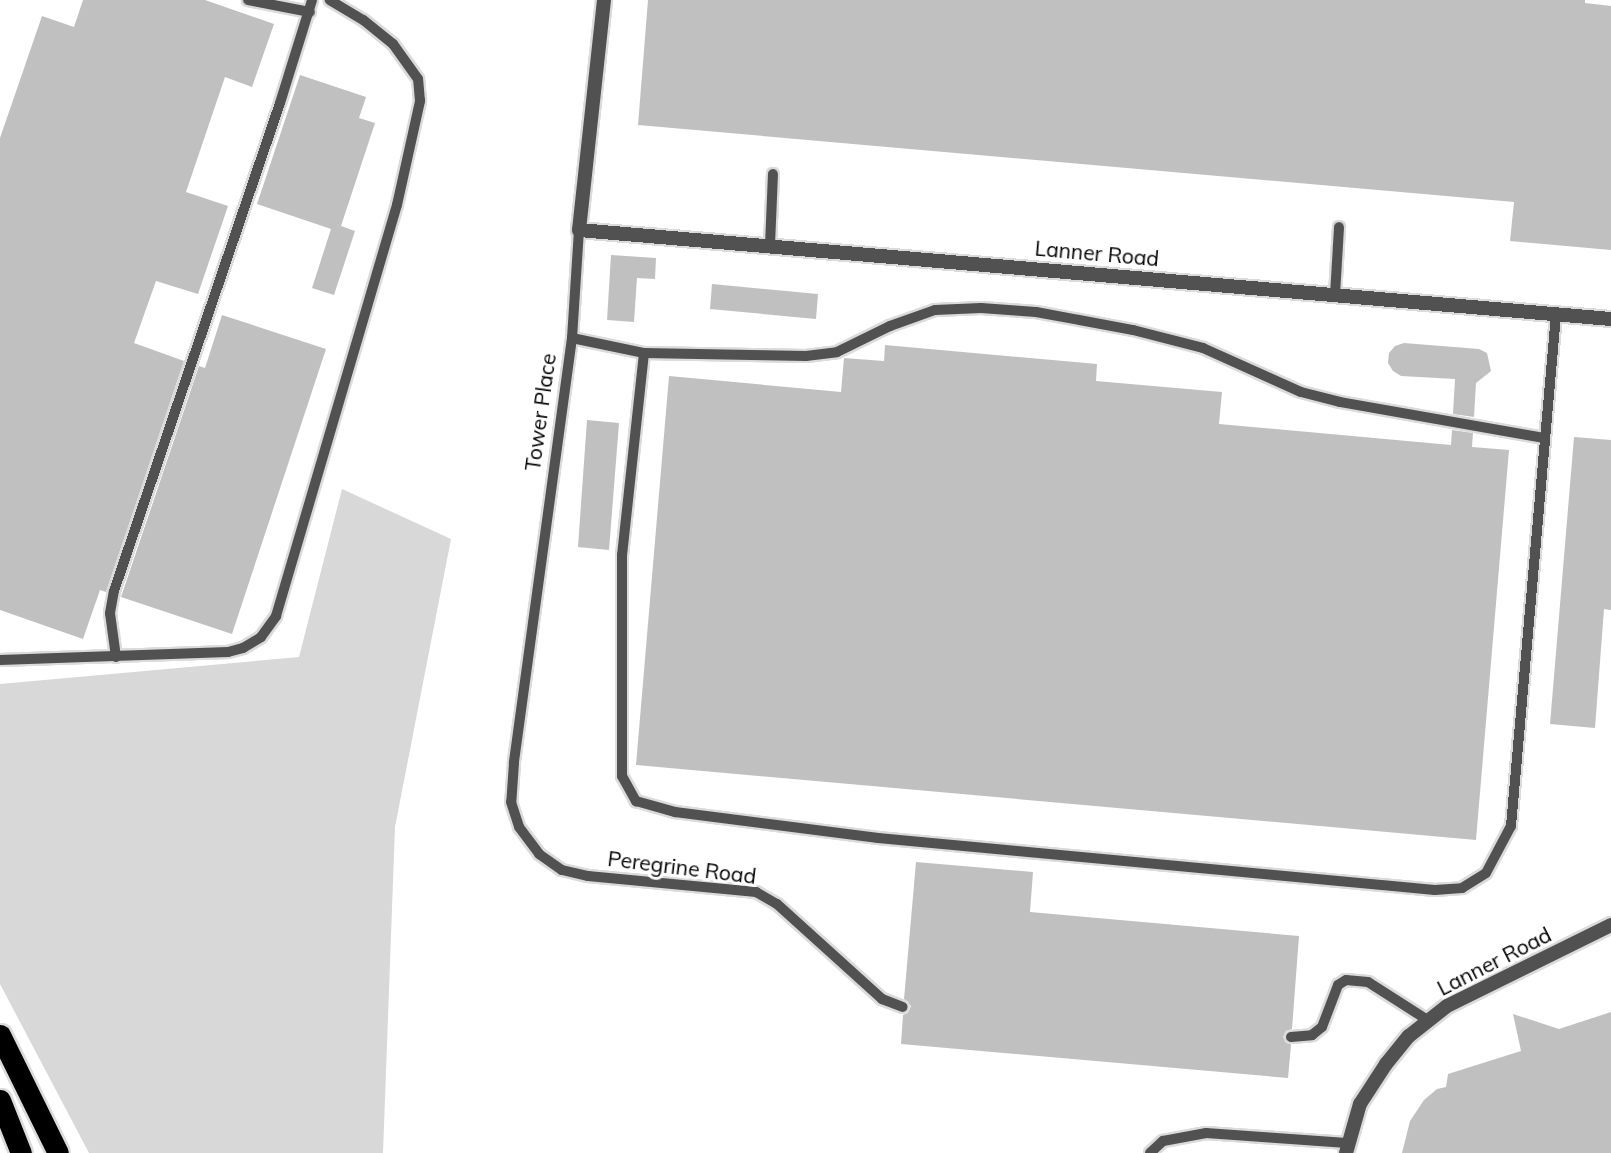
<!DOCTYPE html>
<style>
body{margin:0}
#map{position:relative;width:1611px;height:1153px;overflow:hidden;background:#fff;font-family:Mulish,sans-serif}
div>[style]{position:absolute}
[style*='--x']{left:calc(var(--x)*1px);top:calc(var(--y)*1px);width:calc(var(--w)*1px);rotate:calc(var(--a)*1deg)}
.green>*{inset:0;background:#d8d8d8}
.building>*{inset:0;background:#c0c0c0}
.roads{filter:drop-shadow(2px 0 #dbdbdb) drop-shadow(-2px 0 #dbdbdb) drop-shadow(0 2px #dbdbdb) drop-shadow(0 -2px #dbdbdb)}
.service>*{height:10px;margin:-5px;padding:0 5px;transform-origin:5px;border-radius:5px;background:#515151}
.minor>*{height:14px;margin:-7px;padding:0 7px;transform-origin:7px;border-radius:7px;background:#515151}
.motorway>*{height:21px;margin:-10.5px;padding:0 10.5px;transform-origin:10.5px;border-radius:10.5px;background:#000}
span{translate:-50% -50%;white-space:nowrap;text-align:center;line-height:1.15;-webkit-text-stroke:6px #fff;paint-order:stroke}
.street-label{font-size:21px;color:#000}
</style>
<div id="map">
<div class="green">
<i style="clip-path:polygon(342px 489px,451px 539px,395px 827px,383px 1153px,89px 1153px,0 984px,0 684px,299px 657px)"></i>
</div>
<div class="building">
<i style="clip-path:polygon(83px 0,205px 0,274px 24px,252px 87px,225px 77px,186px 192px,228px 206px,198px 294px,156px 281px,134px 343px,184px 361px,106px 592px,100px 590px,83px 639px,0 610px,0 138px,42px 16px,74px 27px)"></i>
<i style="clip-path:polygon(648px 0,1585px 0,1585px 3px,1611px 6px,1611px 250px,1510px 241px,1514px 202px,638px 125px)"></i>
<i style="clip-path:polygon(300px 75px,366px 97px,359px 118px,375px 123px,341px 226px,355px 231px,334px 295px,312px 288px,331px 229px,257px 204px)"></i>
<i style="clip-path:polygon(611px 255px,656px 258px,655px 279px,637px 278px,634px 322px,607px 320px)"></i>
<i style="clip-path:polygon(712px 284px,818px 294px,816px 319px,710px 309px)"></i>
<i style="clip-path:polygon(222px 315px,326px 349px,232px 634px,121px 597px,199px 366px,205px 368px)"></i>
<i style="clip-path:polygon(1404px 343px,1479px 349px,1487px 353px,1491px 371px,1476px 383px,1474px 417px,1453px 414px,1455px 379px,1401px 376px,1393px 371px,1388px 363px,1389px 353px,1395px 346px)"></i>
<i style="clip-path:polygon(885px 345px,1097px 364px,1096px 381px,1222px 392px,1219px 424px,1451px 445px,1452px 430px,1473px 433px,1472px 447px,1509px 450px,1476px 840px,636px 765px,669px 376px,841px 392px,844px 358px,884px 361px)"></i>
<i style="clip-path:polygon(587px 420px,619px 423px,609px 550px,578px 547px)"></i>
<i style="clip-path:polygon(1574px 437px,1611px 440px,1611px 610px,1604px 609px,1595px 728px,1550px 724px)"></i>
<i style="clip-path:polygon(916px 862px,1033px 872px,1030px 912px,1299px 936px,1292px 1029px,1286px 1031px,1283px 1037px,1291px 1045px,1288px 1078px,901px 1044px,903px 1015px,908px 1013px,911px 1006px,904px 999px)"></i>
<i style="clip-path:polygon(1611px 1012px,1611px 1153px,1402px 1153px,1410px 1121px,1424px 1100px,1437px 1089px,1446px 1087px,1448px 1074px,1521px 1051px,1513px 1014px,1559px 1029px)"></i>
</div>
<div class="roads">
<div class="service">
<i style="--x:248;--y:0;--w:63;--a:11"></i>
<i style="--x:579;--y:230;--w:108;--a:93.7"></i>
<i style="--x:572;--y:338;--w:429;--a:97.8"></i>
<i style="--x:514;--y:763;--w:39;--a:94"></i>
<i style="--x:511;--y:802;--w:26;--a:72"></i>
<i style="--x:519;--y:827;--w:34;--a:53"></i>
<i style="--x:539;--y:854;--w:28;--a:35"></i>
<i style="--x:562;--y:870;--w:27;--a:13"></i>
<i style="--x:588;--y:876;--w:169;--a:5.4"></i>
<i style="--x:756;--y:892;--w:24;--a:30"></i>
<i style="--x:777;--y:904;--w:142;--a:42.1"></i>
<i style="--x:882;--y:999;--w:22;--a:21"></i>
<i style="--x:770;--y:245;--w:71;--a:-87.6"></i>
<i style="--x:1335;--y:295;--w:68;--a:-86.6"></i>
<i style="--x:572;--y:338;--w:74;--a:11.8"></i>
<i style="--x:644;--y:353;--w:162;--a:1.1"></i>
<i style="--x:806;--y:356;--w:31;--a:-7"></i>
<i style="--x:837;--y:352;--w:59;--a:-26.1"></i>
<i style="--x:890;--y:326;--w:48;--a:-19.6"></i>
<i style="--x:935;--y:310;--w:46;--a:-2.5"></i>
<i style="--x:981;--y:308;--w:55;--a:4.2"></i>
<i style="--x:1036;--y:312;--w:99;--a:10.5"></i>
<i style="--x:1133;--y:330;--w:72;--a:14.4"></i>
<i style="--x:1203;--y:348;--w:107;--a:24.2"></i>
<i style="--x:1301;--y:392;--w:40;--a:14.4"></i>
<i style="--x:1340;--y:402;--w:208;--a:10"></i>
<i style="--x:644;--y:353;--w:203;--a:96.2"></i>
<i style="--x:622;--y:555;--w:221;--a:90"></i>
<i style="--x:622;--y:776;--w:29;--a:61"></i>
<i style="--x:636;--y:801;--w:41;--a:15.8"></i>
<i style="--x:675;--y:812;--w:205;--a:7.3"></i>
<i style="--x:878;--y:838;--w:559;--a:5.33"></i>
<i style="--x:1435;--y:890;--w:27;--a:-4"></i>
<i style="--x:1462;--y:888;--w:28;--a:-32"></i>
<i style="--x:1486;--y:873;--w:53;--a:-62"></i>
<i style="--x:1511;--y:826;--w:513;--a:-84.97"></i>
<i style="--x:116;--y:657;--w:44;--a:-97.8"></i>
<i style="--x:110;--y:613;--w:22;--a:-80"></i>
<i style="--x:114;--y:591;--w:515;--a:-71.21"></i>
<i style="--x:280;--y:103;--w:108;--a:-72.7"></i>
<i style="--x:0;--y:660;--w:228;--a:-2"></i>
<i style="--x:228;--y:652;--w:16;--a:-15"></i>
<i style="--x:243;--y:648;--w:21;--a:-31"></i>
<i style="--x:261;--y:637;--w:26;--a:-54"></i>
<i style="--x:276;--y:616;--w:428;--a:-73.6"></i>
<i style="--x:397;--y:205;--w:107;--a:-77.5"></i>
<i style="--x:420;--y:101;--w:22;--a:-95"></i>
<i style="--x:418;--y:79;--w:43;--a:-125.5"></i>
<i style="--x:393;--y:44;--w:38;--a:-141"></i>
<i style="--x:363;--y:20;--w:39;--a:-149"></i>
<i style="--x:1291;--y:1037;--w:21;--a:-5"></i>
<i style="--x:1312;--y:1035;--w:13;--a:-39"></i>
<i style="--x:1322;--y:1027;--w:45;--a:-69.1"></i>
<i style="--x:1338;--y:985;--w:9;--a:-32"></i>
<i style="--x:1346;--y:980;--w:22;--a:5"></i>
<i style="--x:1368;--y:982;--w:72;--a:32.6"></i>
<i style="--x:1150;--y:1153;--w:18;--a:-43"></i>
<i style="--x:1163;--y:1141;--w:44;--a:-10.5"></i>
<i style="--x:1206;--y:1133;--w:141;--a:4.1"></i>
</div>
<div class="minor">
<i style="--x:604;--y:0;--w:231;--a:96.2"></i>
<i style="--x:579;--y:230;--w:1036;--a:4.93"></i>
<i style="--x:1346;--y:1153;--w:51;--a:-74.1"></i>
<i style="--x:1360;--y:1104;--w:48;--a:-57"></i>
<i style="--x:1386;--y:1064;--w:36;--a:-51"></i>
<i style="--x:1409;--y:1036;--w:48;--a:-38.3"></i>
<i style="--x:1447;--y:1006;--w:183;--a:-26.3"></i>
</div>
<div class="motorway">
<i style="--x:0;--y:1035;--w:131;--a:63.8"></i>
<i style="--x:0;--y:1100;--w:57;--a:68.4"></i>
</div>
</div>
<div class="street-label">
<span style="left:1097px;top:253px;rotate:5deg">Lanner Road</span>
<span style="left:540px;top:412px;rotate:-82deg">Tower Place</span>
<span style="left:682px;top:867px;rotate:7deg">Peregrine Road</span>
<span style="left:1494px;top:961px;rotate:-27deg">Lanner Road</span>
</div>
</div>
